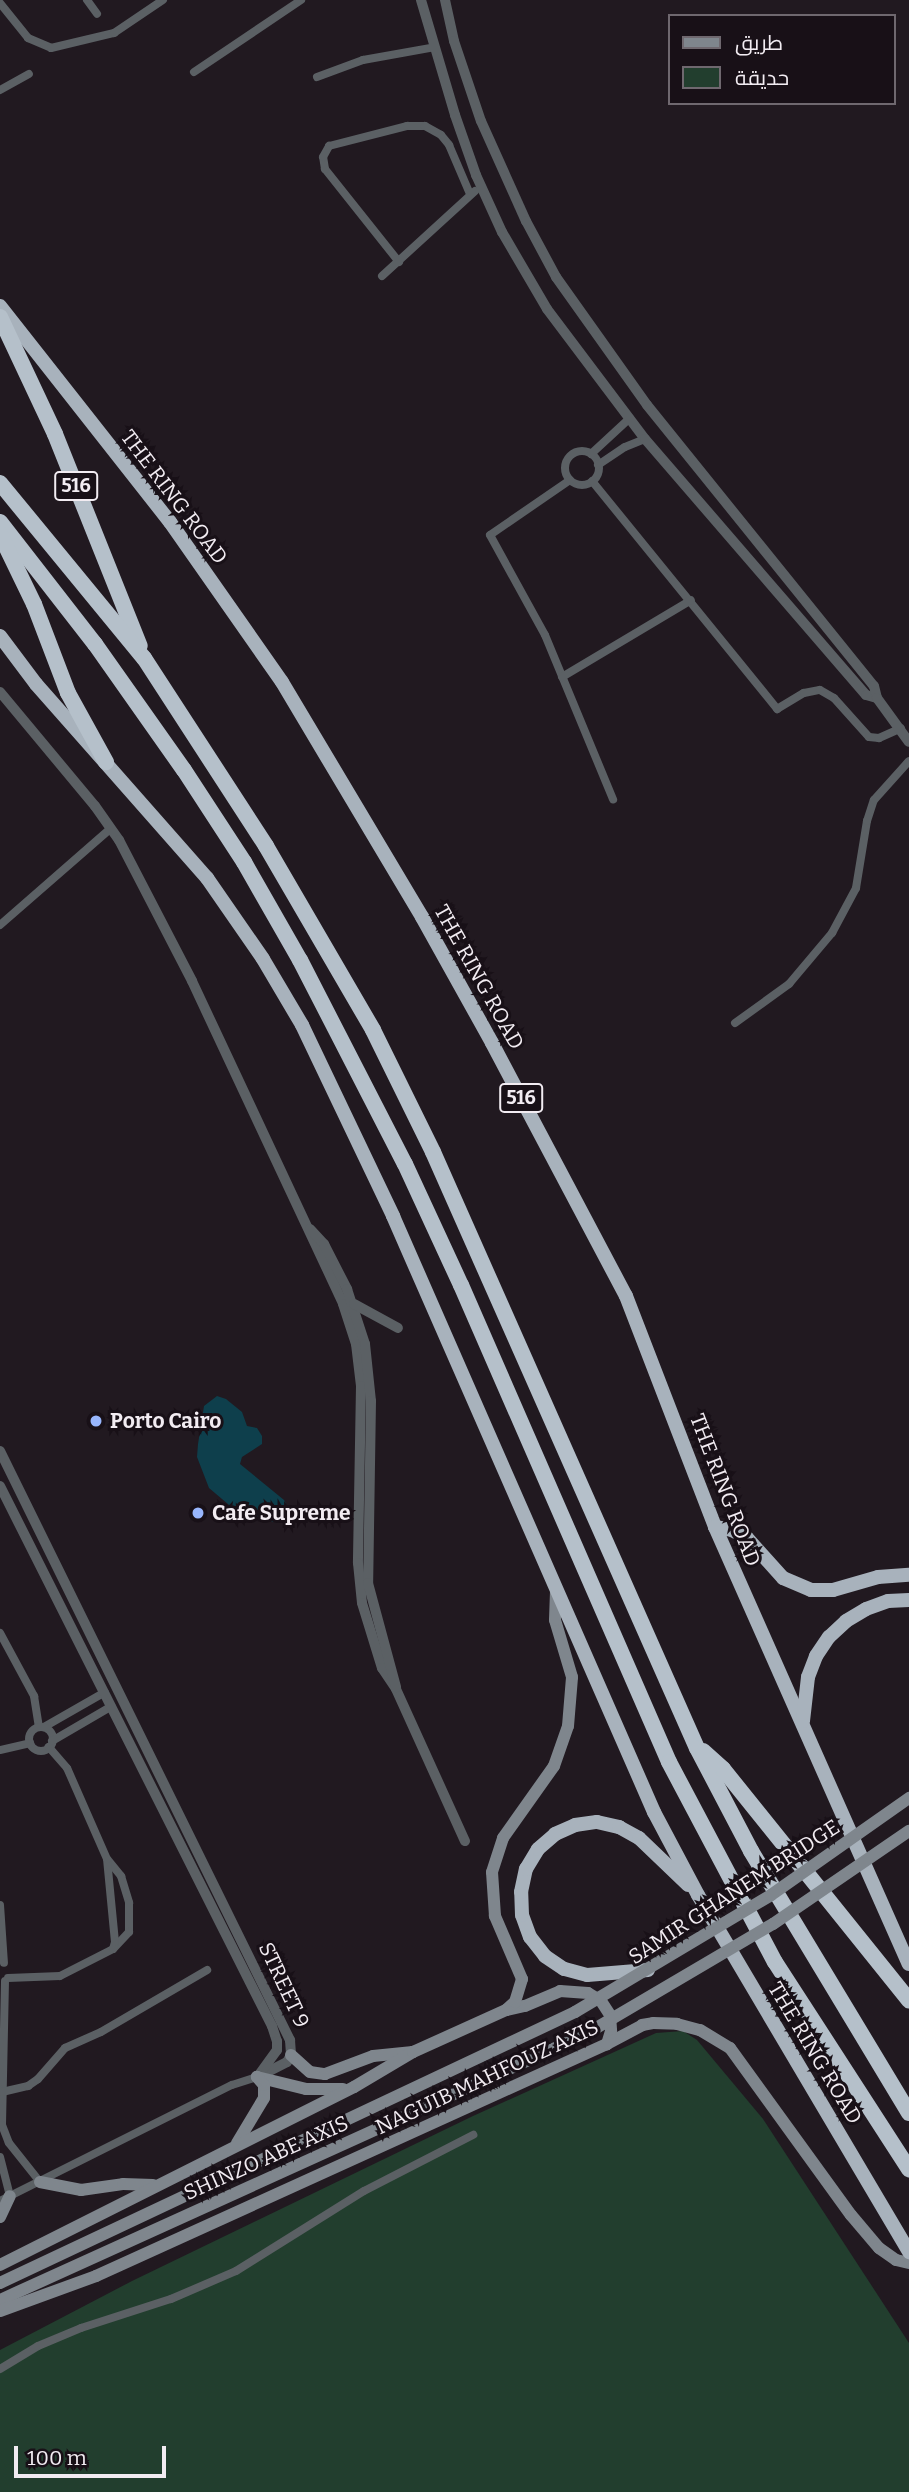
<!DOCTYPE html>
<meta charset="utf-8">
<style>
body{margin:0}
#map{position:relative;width:909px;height:2492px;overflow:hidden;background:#211920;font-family:Bitter,Cairo,serif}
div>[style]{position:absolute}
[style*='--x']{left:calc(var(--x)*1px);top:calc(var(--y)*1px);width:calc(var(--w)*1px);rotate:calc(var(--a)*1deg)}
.green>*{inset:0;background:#223e2e}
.water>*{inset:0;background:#0e3f4c}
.minor>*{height:8px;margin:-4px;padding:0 4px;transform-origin:4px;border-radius:4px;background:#5b6064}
.minor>.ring{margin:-4px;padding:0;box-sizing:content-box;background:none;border:8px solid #5b6064;border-radius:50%}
.tertiary>*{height:10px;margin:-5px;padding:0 5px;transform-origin:5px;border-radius:5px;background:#5b6064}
.secondary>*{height:12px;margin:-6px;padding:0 6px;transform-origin:6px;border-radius:6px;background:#7f868d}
.trunk>*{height:14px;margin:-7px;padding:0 7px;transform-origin:7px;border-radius:7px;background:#a8b2bc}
.motorway>*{height:16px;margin:-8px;padding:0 8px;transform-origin:8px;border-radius:8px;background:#b5c0ca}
.secondary-bridge>*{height:12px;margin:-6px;padding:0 6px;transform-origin:6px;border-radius:6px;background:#7f868d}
.dots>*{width:19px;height:19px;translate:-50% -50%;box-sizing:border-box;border:4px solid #181017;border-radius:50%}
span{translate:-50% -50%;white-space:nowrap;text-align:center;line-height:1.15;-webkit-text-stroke:6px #181017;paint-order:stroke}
.shield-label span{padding:2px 5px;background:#181017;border:2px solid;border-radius:5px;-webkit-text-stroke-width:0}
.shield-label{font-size:19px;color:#f2ecf2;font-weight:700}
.street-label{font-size:21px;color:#f2ecf2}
.poi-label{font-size:21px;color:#f2ecf2;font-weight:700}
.left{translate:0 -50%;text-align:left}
.legend{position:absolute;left:668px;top:14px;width:228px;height:91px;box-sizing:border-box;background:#181017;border:2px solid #6f686f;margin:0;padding:9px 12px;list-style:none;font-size:21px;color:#f2ecf2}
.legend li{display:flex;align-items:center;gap:14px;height:35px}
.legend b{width:35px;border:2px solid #6f686f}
.scale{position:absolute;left:14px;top:2446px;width:152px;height:32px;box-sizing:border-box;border:4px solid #f2ecf2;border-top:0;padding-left:9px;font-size:21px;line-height:24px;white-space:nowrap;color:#f2ecf2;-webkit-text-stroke:5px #181017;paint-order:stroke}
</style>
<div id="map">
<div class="green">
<i style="clip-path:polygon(683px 2031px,697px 2040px,763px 2119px,909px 2343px,909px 2492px,0 2492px,0 2350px,132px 2281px,473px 2116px,656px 2033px)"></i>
</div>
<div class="water">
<i style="clip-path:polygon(217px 1396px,226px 1399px,242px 1412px,247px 1426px,257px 1428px,262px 1436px,262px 1444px,242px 1457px,240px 1464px,284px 1500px,291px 1513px,274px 1522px,235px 1510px,209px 1488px,197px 1457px,198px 1444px,204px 1406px)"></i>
</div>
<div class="minor">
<i style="--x:87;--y:0;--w:17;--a:54"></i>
<i style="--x:0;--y:3;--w:45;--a:51.3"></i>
<i style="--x:28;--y:38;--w:25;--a:23"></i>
<i style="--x:51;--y:48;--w:65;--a:-13.4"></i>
<i style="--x:114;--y:33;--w:59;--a:-34"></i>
<i style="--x:194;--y:72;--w:129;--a:-33.9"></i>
<i style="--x:317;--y:77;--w:49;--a:-20.3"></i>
<i style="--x:363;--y:60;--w:73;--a:-10.2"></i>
<i style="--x:0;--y:90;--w:33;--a:-29"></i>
<i style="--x:399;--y:262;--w:119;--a:-128.5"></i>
<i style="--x:325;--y:169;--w:12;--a:-99"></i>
<i style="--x:323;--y:157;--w:13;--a:-61"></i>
<i style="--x:329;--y:146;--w:81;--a:-14.4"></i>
<i style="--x:407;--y:126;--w:18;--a:0"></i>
<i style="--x:425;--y:126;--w:18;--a:29"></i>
<i style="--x:441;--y:135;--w:13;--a:51"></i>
<i style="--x:449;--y:145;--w:53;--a:66.8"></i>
<i style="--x:382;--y:276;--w:126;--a:-42.4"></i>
<i class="ring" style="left:565px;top:451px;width:26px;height:26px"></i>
<i style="--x:591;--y:454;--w:53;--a:-42.7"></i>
<i style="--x:598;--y:465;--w:32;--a:-34"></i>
<i style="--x:625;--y:447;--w:22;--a:-22"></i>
<i style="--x:570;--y:480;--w:97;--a:145.5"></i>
<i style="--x:490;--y:535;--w:114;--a:61.2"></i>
<i style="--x:545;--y:635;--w:178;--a:67.5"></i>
<i style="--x:592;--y:481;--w:294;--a:50.9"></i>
<i style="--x:777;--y:709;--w:31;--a:-31"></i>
<i style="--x:804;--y:693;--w:16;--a:-11"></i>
<i style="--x:820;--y:690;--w:16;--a:30"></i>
<i style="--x:834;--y:698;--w:52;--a:48.1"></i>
<i style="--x:869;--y:737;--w:10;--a:6"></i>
<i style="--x:879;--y:738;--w:24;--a:-24"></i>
<i style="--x:562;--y:677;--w:150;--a:-30.8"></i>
<i style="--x:0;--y:925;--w:147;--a:-41.1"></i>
<i style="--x:735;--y:1023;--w:67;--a:-35.8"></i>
<i style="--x:789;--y:984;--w:67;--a:-49.9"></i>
<i style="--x:832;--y:933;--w:51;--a:-61.9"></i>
<i style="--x:856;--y:888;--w:68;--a:-80.7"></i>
<i style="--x:867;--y:821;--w:22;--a:-72"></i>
<i style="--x:874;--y:800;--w:52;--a:-48.1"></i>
<i style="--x:0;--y:1633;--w:72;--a:61.6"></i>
<i style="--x:34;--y:1696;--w:31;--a:81"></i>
<i style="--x:44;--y:1727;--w:70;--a:-29.8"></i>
<i class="ring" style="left:29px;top:1727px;width:16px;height:16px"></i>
<i style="--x:52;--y:1741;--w:69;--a:-30.3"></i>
<i style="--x:0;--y:1750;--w:31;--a:-13"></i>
<i style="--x:108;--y:1860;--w:21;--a:51"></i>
<i style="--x:121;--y:1876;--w:28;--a:73"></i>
<i style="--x:129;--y:1903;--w:29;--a:90"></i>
<i style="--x:129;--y:1932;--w:23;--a:133"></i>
<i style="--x:0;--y:1905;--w:58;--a:86.1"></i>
<i style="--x:8;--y:1978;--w:52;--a:-2.2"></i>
<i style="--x:60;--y:1976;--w:59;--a:-27"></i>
<i style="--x:113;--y:1949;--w:7;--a:-74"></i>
<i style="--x:115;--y:1942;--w:83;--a:-95.5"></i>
<i style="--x:107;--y:1859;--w:99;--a:-113.7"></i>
<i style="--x:67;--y:1768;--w:28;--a:-131"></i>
<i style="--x:5;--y:1981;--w:144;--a:91.2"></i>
<i style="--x:2;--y:2125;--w:19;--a:69"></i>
<i style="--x:9;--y:2143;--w:50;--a:51.5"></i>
<i style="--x:2;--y:2092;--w:27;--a:-13"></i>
<i style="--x:28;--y:2086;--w:12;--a:-35"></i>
<i style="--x:38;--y:2079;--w:41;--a:-48.9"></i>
<i style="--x:65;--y:2048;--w:39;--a:-24"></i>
<i style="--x:101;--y:2032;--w:123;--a:-30.3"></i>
<i style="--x:0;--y:2157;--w:40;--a:75.6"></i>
<i style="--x:0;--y:2201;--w:259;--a:-26.6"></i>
<i style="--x:232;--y:2085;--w:26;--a:-18"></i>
<i style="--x:0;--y:2369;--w:44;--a:-31.2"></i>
<i style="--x:38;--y:2346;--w:47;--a:-22.7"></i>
<i style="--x:81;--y:2328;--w:95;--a:-17.9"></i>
<i style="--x:171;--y:2299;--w:71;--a:-23.3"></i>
<i style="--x:236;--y:2271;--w:151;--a:-32"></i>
<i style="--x:364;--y:2191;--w:123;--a:-27.2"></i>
</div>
<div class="tertiary">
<i style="--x:421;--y:0;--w:120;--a:73.5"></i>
<i style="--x:455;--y:115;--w:64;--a:70.7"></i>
<i style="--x:476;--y:175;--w:63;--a:65.5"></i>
<i style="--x:502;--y:232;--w:89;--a:59.7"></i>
<i style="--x:547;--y:309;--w:163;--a:53"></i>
<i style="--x:645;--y:439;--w:338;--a:49.2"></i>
<i style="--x:866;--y:695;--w:11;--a:15"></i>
<i style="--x:445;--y:0;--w:42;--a:77.6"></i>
<i style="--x:454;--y:41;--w:84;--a:71.4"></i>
<i style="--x:481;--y:121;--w:110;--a:65.8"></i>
<i style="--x:526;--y:221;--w:64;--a:61.8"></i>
<i style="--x:556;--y:277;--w:157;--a:54.6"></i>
<i style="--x:647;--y:405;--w:361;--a:51.1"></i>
<i style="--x:874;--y:686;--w:12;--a:76"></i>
<i style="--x:877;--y:698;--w:54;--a:54"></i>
<i style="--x:0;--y:692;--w:148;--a:50.2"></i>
<i style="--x:95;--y:806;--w:42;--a:54.8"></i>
<i style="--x:119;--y:840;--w:159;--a:62.6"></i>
<i style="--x:192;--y:981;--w:357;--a:64.9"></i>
<i style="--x:343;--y:1304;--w:42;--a:72"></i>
<i style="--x:356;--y:1344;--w:42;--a:83.2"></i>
<i style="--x:361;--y:1386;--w:177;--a:91"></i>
<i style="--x:358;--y:1563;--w:40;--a:84.3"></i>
<i style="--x:362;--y:1603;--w:68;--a:72.9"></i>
<i style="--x:382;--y:1668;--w:25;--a:56"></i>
<i style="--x:396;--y:1689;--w:167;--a:65.6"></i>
<i style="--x:310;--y:1229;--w:21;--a:47"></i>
<i style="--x:324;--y:1244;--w:51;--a:62.9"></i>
<i style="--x:347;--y:1289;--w:58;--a:71.9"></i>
<i style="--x:365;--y:1344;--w:57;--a:84"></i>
<i style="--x:371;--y:1401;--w:182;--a:90.9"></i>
<i style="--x:368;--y:1583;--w:108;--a:74.9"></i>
<i style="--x:354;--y:1304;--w:50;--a:28.6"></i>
<i style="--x:0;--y:1451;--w:657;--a:63.79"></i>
<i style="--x:290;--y:2040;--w:15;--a:86"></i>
<i style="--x:291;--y:2055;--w:8;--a:120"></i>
<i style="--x:287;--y:2062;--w:34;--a:153"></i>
<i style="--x:0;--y:1486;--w:605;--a:63.27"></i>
<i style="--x:272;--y:2026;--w:16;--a:72"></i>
<i style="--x:277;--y:2041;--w:9;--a:90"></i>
<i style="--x:277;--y:2050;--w:32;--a:126"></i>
</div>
<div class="secondary">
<i style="--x:507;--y:2010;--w:18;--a:-13"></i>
<i style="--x:525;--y:2006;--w:38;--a:-23"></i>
<i style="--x:560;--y:1991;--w:28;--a:4"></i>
<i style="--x:588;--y:1993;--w:15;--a:32"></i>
<i style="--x:601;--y:2001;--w:17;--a:57"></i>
<i style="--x:610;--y:2015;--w:16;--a:86"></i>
<i style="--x:611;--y:2031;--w:14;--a:107"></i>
<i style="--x:291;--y:2055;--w:25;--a:42"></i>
<i style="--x:310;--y:2072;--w:15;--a:8"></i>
<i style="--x:325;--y:2074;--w:51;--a:-20.6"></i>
<i style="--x:373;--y:2056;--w:40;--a:-5.7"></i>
<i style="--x:257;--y:2077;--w:50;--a:13.8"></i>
<i style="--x:306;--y:2089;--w:37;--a:0"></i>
<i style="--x:237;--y:2143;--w:52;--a:-59"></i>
<i style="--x:264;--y:2098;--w:13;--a:-90"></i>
<i style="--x:264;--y:2085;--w:11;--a:-131"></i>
<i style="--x:40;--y:2182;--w:42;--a:11"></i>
<i style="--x:81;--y:2190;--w:42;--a:-8.1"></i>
<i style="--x:123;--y:2184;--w:30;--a:2"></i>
<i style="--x:0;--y:2217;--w:23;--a:-65"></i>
<i style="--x:0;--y:2265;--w:396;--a:-26.7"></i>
<i style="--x:354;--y:2087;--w:69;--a:-30.7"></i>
<i style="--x:413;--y:2052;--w:102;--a:-24.3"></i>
<i style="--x:506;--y:2010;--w:12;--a:-42"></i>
<i style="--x:515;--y:2002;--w:24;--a:-73"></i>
<i style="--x:522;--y:1979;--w:69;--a:-113.2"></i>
<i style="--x:495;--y:1916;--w:44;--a:-93.9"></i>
<i style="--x:492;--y:1872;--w:36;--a:-72"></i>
<i style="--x:503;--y:1838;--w:88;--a:-54.7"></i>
<i style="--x:554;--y:1766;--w:42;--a:-70.7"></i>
<i style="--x:568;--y:1726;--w:49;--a:-85.3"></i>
<i style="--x:572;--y:1677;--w:59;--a:-106.6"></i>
<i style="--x:555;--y:1620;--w:31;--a:-88"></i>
<i style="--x:0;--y:2283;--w:636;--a:-25.23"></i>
<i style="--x:0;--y:2300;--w:644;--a:-24.41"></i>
<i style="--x:0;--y:2311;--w:102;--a:-20"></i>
<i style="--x:96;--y:2276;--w:561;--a:-24.42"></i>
<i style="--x:607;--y:2044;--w:40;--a:-28"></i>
<i style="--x:642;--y:2025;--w:11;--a:-10"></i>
<i style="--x:653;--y:2023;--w:24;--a:2"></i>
<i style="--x:677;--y:2024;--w:24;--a:15"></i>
<i style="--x:700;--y:2030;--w:35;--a:31"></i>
<i style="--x:730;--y:2048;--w:206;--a:54.1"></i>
<i style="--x:851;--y:2215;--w:43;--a:49.7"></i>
<i style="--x:879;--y:2248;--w:21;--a:35"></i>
<i style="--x:896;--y:2260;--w:13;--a:13"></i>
</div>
<div class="trunk">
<i style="--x:0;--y:306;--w:275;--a:51.8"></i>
<i style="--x:170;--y:522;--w:195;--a:55"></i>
<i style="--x:282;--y:682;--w:274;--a:59.2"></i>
<i style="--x:422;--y:917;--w:144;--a:60.9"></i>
<i style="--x:492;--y:1043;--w:286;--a:62.1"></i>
<i style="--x:626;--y:1296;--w:248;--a:68.9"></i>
<i style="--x:715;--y:1527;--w:478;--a:66.1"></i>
<i style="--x:0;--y:636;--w:60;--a:53.1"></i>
<i style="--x:36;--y:684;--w:259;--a:48.6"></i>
<i style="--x:207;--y:878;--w:98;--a:55.3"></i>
<i style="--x:263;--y:959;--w:77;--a:59.4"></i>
<i style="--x:302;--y:1025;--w:212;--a:64.5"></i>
<i style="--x:393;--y:1216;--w:651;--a:66.35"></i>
<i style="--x:654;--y:1812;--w:94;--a:62.1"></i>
<i style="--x:698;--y:1895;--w:415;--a:59.4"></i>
<i style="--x:715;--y:1527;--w:17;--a:10"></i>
<i style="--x:732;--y:1530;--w:17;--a:28"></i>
<i style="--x:747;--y:1538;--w:54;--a:48"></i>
<i style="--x:783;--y:1578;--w:30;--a:23"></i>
<i style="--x:811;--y:1590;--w:22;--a:0"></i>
<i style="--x:833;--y:1590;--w:47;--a:-16.1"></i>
<i style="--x:878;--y:1577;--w:31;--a:-4"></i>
<i style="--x:803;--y:1721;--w:44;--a:-83.5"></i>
<i style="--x:808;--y:1677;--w:22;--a:-69"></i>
<i style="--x:816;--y:1656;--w:23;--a:-56"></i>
<i style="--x:829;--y:1637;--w:23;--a:-43"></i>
<i style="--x:846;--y:1621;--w:23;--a:-31"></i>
<i style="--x:866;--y:1609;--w:23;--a:-20"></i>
<i style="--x:888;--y:1601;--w:21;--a:-3"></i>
<i style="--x:648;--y:1970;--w:61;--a:175.3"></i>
<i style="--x:587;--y:1975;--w:24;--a:-165"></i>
<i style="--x:564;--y:1969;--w:23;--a:-146"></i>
<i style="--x:545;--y:1956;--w:24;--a:-128"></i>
<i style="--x:530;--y:1937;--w:23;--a:-110"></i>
<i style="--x:522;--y:1915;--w:23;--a:-92"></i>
<i style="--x:521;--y:1892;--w:24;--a:-78"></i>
<i style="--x:526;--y:1869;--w:23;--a:-59"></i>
<i style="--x:538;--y:1849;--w:23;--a:-41"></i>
<i style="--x:555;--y:1834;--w:22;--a:-24"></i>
<i style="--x:575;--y:1825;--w:22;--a:-8"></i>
<i style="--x:597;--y:1822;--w:23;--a:13"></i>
<i style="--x:619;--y:1827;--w:23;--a:29"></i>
<i style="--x:639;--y:1838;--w:68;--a:43.8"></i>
</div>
<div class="motorway">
<i style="--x:0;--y:317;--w:129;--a:64.8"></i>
<i style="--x:55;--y:434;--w:228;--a:68.2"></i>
<i style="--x:0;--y:483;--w:227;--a:50.6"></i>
<i style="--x:144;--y:658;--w:224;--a:57"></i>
<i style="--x:266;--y:846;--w:213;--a:59.8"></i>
<i style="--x:373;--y:1030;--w:136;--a:63.8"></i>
<i style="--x:433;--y:1152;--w:652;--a:66.11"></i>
<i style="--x:697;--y:1748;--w:116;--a:62.3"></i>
<i style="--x:751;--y:1851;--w:306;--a:58.9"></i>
<i style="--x:0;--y:522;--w:155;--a:52.1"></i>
<i style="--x:95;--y:644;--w:154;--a:54.8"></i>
<i style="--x:184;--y:770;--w:110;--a:56.9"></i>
<i style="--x:244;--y:862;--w:113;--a:60.3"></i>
<i style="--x:300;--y:960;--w:229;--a:62.8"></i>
<i style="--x:405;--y:1164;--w:133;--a:65.2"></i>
<i style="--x:461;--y:1285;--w:520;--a:66.44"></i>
<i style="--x:669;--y:1762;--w:226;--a:62.1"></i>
<i style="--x:775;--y:1962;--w:247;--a:57.1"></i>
<i style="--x:0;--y:534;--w:78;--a:64.1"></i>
<i style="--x:34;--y:604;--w:95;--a:69.1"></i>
<i style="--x:68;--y:693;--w:79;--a:61.2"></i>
<i style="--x:703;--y:1751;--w:27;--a:42"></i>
<i style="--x:723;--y:1769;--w:297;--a:51.2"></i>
</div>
<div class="secondary-bridge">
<i style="--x:575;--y:2012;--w:228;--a:-30.8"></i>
<i style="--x:771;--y:1895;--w:169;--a:-35.1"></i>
<i style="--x:586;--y:2034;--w:217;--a:-30.5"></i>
<i style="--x:773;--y:1924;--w:165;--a:-34.4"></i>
</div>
<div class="dots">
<i style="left:96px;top:1421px;background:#98b6fd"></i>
<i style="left:198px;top:1513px;background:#98b6fd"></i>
</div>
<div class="shield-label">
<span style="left:76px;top:486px">516</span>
<span style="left:521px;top:1098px">516</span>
</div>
<div class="street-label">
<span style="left:174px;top:497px;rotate:53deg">THE RING ROAD</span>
<span style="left:479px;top:977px;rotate:61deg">THE RING ROAD</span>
<span style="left:725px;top:1490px;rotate:69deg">THE RING ROAD</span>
<span style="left:734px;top:1892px;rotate:-33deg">SAMIR GHANEM BRIDGE</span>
<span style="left:284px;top:1985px;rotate:65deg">STREET 9</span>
<span style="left:815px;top:2053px;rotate:59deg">THE RING ROAD</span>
<span style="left:487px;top:2077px;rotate:-25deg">NAGUIB MAHFOUZ AXIS</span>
<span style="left:266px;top:2158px;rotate:-24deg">SHINZO ABE AXIS</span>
</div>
<div class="poi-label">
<span class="left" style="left:110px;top:1421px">Porto Cairo</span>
<span class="left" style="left:212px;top:1513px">Cafe Supreme</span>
</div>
<ul class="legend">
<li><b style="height:9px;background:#7f868d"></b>طريق</li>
<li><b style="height:19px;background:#223e2e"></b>حديقة</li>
</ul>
<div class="scale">100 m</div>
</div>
